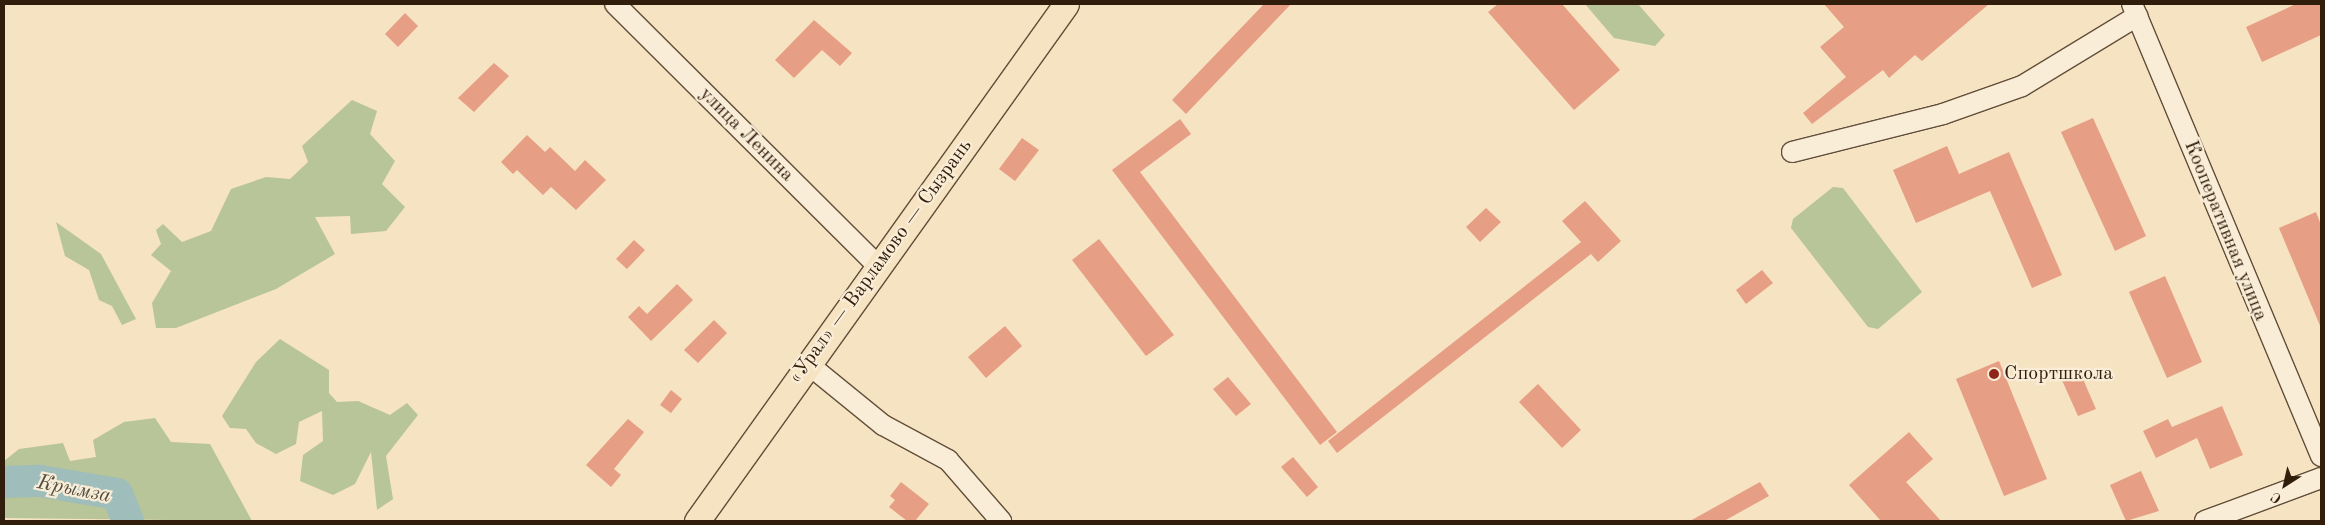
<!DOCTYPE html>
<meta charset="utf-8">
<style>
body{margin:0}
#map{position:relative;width:2325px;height:525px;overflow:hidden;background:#f6e3c2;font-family:"Old Standard TT",serif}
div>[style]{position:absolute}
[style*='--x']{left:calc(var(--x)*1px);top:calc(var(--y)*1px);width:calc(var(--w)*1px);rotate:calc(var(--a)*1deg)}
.green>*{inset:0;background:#b7c598}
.river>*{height:32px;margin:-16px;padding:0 16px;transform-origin:16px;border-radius:16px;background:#9ebdbb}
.building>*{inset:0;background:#e69e84}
.roads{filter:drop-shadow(1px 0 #624e39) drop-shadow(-1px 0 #624e39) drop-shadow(0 1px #624e39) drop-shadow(0 -1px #624e39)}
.minor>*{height:20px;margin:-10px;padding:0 10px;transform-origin:10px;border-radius:10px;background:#f9edd7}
.major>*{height:25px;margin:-12.5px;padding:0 12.5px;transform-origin:12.5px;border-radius:12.5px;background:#f6e3c2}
.dots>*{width:14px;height:14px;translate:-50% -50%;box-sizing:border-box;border:2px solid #f9edd7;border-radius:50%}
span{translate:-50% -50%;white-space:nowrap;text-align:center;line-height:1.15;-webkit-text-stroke:4.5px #f9edd7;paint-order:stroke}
.street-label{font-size:20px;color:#301d0b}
.poi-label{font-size:20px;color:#301d0b}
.left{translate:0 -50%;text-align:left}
.water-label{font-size:21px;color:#514d40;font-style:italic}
.frame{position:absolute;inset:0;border:5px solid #301d0b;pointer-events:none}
.north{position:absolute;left:2260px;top:460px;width:50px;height:50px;-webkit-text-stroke:4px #f9edd7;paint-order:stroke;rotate:215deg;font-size:14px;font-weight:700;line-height:20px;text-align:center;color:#301d0b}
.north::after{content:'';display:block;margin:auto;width:18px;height:22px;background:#301d0b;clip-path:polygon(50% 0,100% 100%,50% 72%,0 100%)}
</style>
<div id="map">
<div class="green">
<i style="clip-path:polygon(1585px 4px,1638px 4px,1665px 35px,1655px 46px,1614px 38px)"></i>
<i style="clip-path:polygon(352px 100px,377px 111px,370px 134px,395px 161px,382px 184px,405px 207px,386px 231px,351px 234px,350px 216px,315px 217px,335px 254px,276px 289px,176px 328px,156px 328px,152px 303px,171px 271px,151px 255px,161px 244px,156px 230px,163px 224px,182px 242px,211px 231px,231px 189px,266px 177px,290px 179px,308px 162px,302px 146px)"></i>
<i style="clip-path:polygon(1833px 187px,1843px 188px,1922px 292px,1878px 329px,1868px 327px,1791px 228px,1793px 219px)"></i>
<i style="clip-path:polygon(56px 222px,101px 254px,136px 319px,122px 325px,112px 306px,99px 300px,89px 270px,65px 256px)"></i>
<i style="clip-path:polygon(280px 339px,329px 370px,329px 393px,337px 402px,358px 401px,390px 415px,407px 403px,418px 415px,386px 456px,393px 499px,377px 510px,371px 452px,355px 484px,333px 495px,300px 481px,303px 455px,323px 441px,322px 411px,299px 422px,296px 444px,276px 454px,256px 443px,246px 429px,230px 428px,222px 416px,256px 362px)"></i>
<i style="clip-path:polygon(155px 418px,171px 442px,210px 444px,252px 521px,4px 518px,4px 461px,19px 449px,63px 443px,70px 461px,96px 457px,93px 440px,124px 422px)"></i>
</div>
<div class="river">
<i style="--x:4;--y:482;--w:36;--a:-2"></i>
<i style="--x:40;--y:481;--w:78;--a:9.6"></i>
<i style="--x:117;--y:494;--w:29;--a:68"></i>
</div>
<div class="building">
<i style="clip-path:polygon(1264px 4px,1291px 4px,1186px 114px,1172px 100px)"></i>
<i style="clip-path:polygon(1498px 4px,1562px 4px,1620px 70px,1574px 110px,1488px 12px)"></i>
<i style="clip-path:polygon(1824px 4px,1989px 4px,1922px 61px,1915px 55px,1889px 78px,1883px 70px,1812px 124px,1803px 113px,1846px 77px,1820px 47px,1844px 27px)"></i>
<i style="clip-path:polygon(2296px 4px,2321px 4px,2321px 35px,2262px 62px,2246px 27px)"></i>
<i style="clip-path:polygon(405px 13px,418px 26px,398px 47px,385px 34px)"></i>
<i style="clip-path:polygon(814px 20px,852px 53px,840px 66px,822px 50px,794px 78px,775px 60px)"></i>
<i style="clip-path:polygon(494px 63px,509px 76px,474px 112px,458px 98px)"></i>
<i style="clip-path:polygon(2093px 118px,2146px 236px,2115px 251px,2061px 132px)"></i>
<i style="clip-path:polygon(1180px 119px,1191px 134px,1140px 172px,1337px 432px,1320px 445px,1112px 170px)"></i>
<i style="clip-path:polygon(527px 135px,545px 152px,550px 147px,575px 171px,585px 160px,606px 180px,576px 210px,551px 187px,543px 195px,517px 170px,513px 174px,501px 162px)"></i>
<i style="clip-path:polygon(1022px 138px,1039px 150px,1015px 181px,999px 169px)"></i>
<i style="clip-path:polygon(1947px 146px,1959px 174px,2009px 152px,2062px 275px,2032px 288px,1990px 191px,1916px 223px,1893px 170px)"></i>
<i style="clip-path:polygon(1585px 201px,1621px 241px,1598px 262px,1591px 254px,1337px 453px,1328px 441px,1581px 242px,1562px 221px)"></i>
<i style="clip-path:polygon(1486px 208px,1501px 222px,1480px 242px,1466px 227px)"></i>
<i style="clip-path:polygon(2316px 212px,2321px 225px,2321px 328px,2279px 228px)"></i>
<i style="clip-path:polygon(1099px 239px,1174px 335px,1146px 356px,1072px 260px)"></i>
<i style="clip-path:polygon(634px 240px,645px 250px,627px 269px,616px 259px)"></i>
<i style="clip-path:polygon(1762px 270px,1773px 283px,1746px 304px,1736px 290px)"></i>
<i style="clip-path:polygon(2165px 276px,2202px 362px,2167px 378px,2129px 292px)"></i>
<i style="clip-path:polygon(677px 284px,693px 300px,651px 341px,628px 317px,639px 306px,647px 314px)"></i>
<i style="clip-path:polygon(714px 320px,727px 333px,698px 363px,684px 350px)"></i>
<i style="clip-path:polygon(1005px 326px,1022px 346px,986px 378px,968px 357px)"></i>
<i style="clip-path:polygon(1999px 361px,2047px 479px,2004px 496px,1956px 379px)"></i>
<i style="clip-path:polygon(2079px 370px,2096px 409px,2078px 416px,2061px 378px)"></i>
<i style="clip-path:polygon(1228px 377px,1251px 404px,1236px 416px,1213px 389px)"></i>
<i style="clip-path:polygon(1538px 384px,1581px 430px,1562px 448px,1519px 402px)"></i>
<i style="clip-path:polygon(671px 390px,682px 399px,671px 413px,660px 405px)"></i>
<i style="clip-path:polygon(2222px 406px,2243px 455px,2210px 469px,2197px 438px,2156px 458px,2143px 431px,2168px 419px,2172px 427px)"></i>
<i style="clip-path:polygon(628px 419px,644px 432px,614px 469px,621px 475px,611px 487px,586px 465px)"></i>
<i style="clip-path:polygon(1909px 432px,1933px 459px,1906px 482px,1941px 521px,1881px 521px,1849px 485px)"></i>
<i style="clip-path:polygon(1293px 457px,1318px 487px,1307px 497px,1281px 467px)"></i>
<i style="clip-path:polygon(2141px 471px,2159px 511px,2126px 521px,2110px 485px)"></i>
<i style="clip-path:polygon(901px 482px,929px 504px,915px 521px,907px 521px,889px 507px,895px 500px,890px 496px)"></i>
<i style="clip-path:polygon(1760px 482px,1769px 496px,1724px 521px,1690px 521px)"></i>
</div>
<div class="roads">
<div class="minor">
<i style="--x:615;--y:4;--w:371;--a:44.9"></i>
<i style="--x:2132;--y:4;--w:490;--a:67.3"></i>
<i style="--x:1792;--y:152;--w:156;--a:-14.1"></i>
<i style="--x:1943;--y:114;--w:84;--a:-19.5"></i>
<i style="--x:2022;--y:86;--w:135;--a:-31.3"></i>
<i style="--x:808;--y:364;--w:97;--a:39.1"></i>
<i style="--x:883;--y:425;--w:74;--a:28.3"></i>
<i style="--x:948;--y:460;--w:81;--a:49"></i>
<i style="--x:2205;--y:521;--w:124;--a:-20.3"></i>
</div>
<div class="major">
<i style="--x:697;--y:521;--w:635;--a:-54.48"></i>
</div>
</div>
<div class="dots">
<i style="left:1994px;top:374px;background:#8f2418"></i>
</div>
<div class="street-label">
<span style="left:746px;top:135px;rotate:45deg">улица Ленина</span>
<span style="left:2225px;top:231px;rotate:68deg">Кооперативная улица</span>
<span style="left:881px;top:262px;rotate:-54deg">«Урал» — Варламово — Сызрань</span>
</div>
<div class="poi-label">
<span class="left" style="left:2004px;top:374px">Спортшкола</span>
</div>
<div class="water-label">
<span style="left:74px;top:490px;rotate:11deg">Крымза</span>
</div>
<div class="frame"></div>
<div class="north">С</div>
</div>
